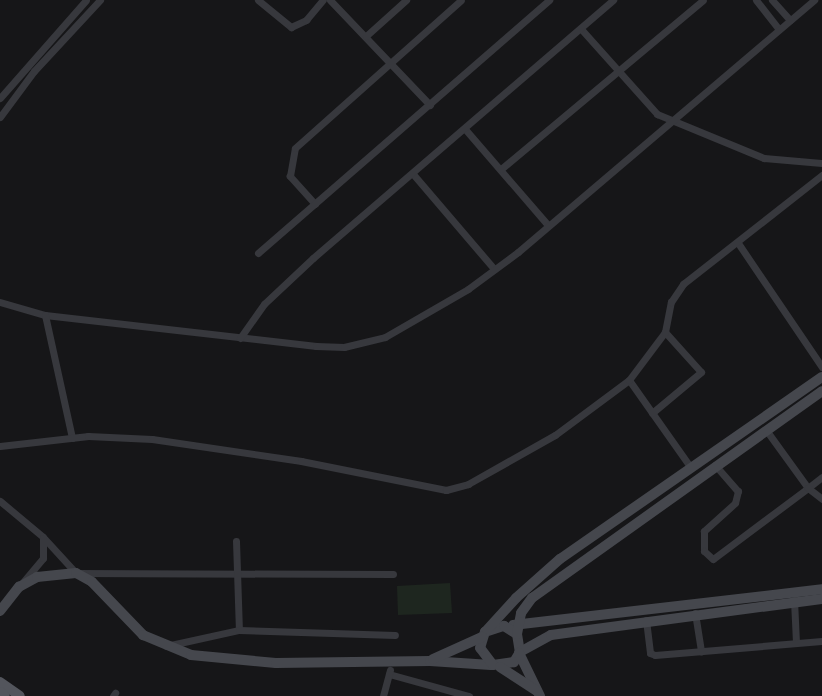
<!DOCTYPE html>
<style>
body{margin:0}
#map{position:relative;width:822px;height:696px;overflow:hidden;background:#161618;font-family:"PT Sans",sans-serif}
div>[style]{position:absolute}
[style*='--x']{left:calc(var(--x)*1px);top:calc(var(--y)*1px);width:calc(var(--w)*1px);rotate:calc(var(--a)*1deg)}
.green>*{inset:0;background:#1e261f}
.street>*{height:7px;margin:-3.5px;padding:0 3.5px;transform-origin:3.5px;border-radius:3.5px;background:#37383d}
.secondary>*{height:10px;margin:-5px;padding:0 5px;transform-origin:5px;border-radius:5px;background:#45474d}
.primary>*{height:10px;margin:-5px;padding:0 5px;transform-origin:5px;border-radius:5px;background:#53555c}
span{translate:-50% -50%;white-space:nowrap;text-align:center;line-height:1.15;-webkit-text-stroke:5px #111113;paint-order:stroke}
</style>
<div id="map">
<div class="green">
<i style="clip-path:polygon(450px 583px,452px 613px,398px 615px,397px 586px)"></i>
</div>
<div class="street">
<i style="--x:258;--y:0;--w:43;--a:39.3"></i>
<i style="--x:291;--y:27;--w:17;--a:-25"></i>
<i style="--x:306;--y:20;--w:26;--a:-50"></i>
<i style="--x:330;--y:0;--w:145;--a:46.4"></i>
<i style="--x:756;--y:0;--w:37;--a:52"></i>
<i style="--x:772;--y:0;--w:27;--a:48"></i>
<i style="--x:582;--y:30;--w:113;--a:48.2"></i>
<i style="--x:657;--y:114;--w:116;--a:22.4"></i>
<i style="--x:764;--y:158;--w:58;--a:4.9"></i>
<i style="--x:366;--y:36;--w:54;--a:-42"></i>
<i style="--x:0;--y:98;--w:130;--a:-48.7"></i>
<i style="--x:0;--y:117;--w:57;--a:-53.5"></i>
<i style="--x:34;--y:71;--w:97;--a:-47.1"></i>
<i style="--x:465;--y:129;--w:127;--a:49.2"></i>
<i style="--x:501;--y:169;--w:263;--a:-39.9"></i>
<i style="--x:413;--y:174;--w:125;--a:49.5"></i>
<i style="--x:315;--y:204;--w:38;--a:-132"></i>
<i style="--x:290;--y:176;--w:28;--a:-80"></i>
<i style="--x:295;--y:148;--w:222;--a:-41.7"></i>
<i style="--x:738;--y:243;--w:150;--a:55.9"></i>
<i style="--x:258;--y:253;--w:386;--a:-41"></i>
<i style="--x:0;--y:302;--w:47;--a:16.1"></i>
<i style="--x:45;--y:315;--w:273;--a:6.5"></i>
<i style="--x:316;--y:346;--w:28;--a:2"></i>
<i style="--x:344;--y:347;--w:42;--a:-13.7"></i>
<i style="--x:385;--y:337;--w:96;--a:-30"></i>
<i style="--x:468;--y:289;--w:62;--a:-36.5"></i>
<i style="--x:518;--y:252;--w:389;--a:-40.4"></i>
<i style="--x:45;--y:315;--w:126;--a:77.6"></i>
<i style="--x:240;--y:338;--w:42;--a:-54.8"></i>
<i style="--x:264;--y:304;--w:67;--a:-43.2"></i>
<i style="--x:313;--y:258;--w:396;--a:-40.7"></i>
<i style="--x:629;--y:380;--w:108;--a:54.8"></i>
<i style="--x:652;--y:413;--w:64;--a:-39.9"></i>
<i style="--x:701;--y:372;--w:54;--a:-132"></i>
<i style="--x:0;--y:446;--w:89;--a:-6.5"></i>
<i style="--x:88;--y:436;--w:64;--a:2.7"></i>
<i style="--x:152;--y:439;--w:151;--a:8.4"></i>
<i style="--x:301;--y:461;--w:148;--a:11.3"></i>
<i style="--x:446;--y:490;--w:23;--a:-15"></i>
<i style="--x:468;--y:484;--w:100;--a:-29.4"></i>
<i style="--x:555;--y:435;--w:92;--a:-36.6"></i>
<i style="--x:629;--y:380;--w:60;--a:-53.1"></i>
<i style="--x:665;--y:332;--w:31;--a:-79"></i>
<i style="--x:671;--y:302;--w:22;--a:-56"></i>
<i style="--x:683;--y:284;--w:177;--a:-38.1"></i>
<i style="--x:715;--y:465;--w:35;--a:49"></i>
<i style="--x:738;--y:491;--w:12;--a:104"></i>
<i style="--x:735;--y:503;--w:42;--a:137.9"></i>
<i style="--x:704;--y:531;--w:20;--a:90"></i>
<i style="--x:704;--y:551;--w:12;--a:42"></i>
<i style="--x:713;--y:559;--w:119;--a:-36.8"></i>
<i style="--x:808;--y:488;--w:72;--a:-125.9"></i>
<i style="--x:822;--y:477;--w:18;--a:142"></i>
<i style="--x:808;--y:488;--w:18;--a:38"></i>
<i style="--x:0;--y:501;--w:56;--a:39.9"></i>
<i style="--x:43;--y:537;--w:49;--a:47.5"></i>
<i style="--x:76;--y:573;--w:317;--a:0.2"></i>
<i style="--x:236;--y:541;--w:89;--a:88.1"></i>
<i style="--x:23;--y:582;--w:31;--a:-50"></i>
<i style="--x:43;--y:558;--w:20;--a:-90"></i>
<i style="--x:794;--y:600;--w:43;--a:87.3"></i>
<i style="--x:695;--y:613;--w:39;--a:81"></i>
<i style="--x:646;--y:620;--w:33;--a:83"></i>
<i style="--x:650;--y:653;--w:5;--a:22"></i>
<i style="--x:655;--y:655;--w:168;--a:-4.8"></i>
<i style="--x:166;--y:646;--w:75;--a:-12.4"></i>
<i style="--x:239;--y:630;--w:156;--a:1.8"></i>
<i style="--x:389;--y:674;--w:83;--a:15.4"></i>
<i style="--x:113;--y:696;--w:4;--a:-56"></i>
<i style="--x:383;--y:696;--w:27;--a:-75"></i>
</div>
<div class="secondary">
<i style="--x:0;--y:611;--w:31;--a:-52"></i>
<i style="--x:19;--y:587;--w:21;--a:-29"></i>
<i style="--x:37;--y:577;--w:39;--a:-6"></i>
<i style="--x:76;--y:573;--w:18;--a:29"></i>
<i style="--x:92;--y:582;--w:74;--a:46.1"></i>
<i style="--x:143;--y:635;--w:52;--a:22.6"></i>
<i style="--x:191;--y:655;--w:85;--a:5.4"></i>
<i style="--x:276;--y:663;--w:154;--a:-0.7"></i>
<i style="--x:430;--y:661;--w:61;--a:3.8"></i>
<i style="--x:513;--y:625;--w:311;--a:-6.6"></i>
<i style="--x:485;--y:632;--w:20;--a:-18"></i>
<i style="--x:504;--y:626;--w:15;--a:32"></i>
<i style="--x:517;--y:634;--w:18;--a:81"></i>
<i style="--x:520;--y:652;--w:12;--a:121"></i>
<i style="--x:514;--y:662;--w:21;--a:172"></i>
<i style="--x:493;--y:665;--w:21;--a:-127"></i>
<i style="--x:480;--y:648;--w:17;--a:-73"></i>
<i style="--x:485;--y:632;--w:46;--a:-47.6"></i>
<i style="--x:516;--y:598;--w:59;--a:-41.6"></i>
<i style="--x:560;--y:559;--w:319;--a:-34.8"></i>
<i style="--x:517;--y:634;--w:21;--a:-79"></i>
<i style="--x:521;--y:613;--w:19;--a:-54"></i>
<i style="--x:532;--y:598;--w:356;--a:-35.5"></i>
<i style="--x:520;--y:652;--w:35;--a:-29"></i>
<i style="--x:551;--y:635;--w:273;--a:-7.6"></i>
<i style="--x:519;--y:653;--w:48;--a:64"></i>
<i style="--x:433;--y:659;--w:54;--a:-24.2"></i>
<i style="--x:500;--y:667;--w:44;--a:33"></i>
</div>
<div class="primary">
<i style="--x:0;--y:682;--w:24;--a:35"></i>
<i style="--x:0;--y:692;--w:6;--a:39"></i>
</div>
</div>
